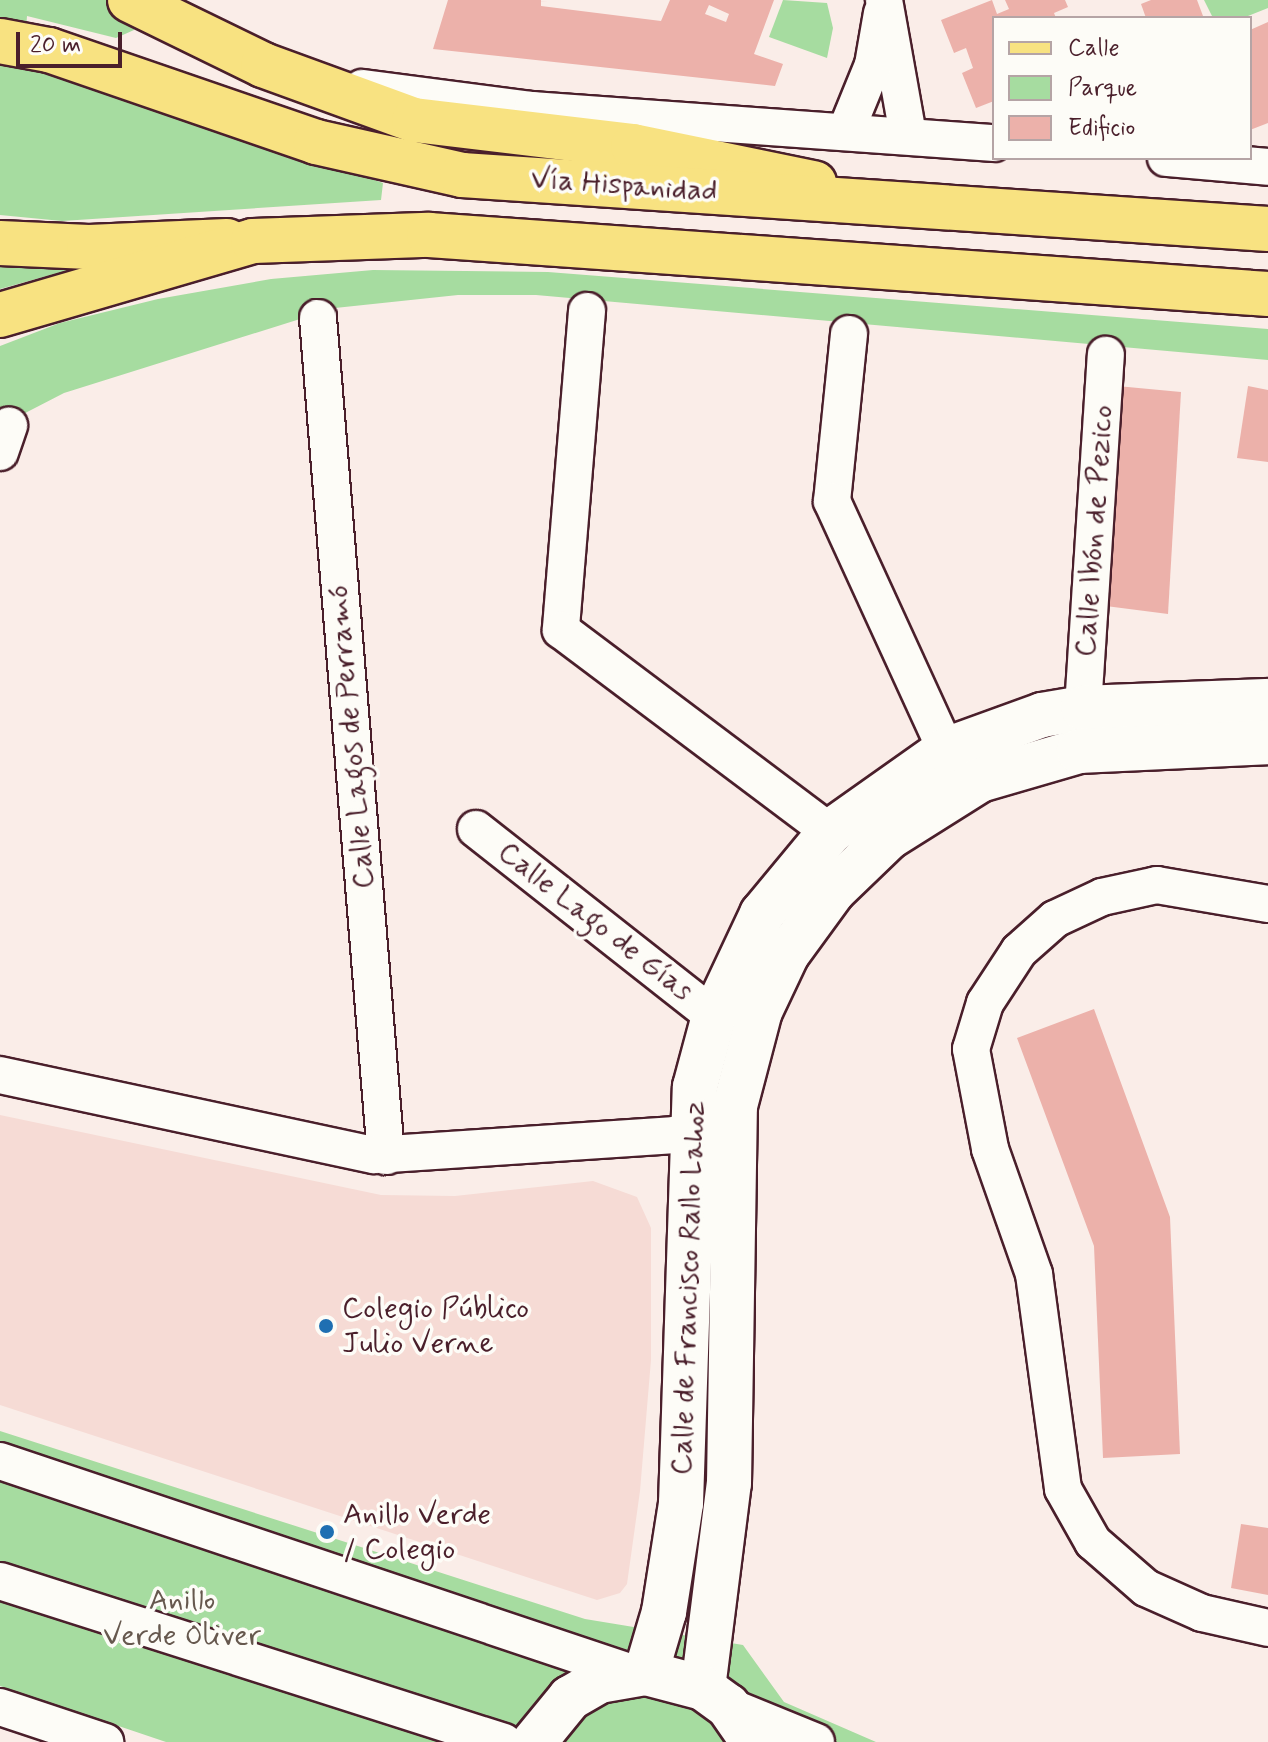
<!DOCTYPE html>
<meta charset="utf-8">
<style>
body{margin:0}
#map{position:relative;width:1268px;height:1742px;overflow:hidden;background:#faede8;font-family:Mynerve,sans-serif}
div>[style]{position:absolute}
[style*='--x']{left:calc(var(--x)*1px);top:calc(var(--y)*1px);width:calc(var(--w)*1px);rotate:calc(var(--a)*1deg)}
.built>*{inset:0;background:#f6dbd5}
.green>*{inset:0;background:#a6dca0}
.building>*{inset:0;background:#ecb1aa}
.roads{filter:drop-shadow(2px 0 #4a1f2b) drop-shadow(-2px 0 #4a1f2b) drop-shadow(0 2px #4a1f2b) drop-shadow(0 -2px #4a1f2b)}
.street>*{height:36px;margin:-18px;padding:0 18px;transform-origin:18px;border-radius:18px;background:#fdfcf7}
.secondary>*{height:44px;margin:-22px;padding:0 22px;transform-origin:22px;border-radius:22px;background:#fdfcf7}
.primary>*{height:44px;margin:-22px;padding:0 22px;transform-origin:22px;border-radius:22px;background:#f8e281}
.highway>*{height:44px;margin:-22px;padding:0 22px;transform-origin:22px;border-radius:22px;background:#f8e281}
.dots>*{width:22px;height:22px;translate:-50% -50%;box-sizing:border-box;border:4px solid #fdfcf7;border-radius:50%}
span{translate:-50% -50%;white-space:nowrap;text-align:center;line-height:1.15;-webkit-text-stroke:7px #fdfcf7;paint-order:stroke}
.street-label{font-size:30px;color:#4a1f2b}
.poi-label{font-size:30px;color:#4a1f2b}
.left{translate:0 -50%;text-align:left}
.park-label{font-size:30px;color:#66584e}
.legend{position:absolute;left:992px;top:16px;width:260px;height:144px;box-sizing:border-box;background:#fdfcf7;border:2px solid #b5a4a5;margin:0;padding:10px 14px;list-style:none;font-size:24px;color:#4a1f2b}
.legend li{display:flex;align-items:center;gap:16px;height:40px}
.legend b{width:40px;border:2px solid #b5a4a5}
.scale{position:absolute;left:16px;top:32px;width:106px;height:36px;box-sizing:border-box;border:4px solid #4a1f2b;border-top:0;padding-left:10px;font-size:24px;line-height:28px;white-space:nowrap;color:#4a1f2b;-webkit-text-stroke:6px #fdfcf7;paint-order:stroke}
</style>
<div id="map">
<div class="built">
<i style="clip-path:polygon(0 1115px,381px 1195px,455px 1196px,593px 1181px,637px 1197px,651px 1228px,651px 1360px,640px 1491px,627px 1584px,620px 1593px,597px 1600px,0 1405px)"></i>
</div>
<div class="green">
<i style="clip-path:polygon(0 0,125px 0,139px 18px,134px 30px,116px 38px,27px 16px,23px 69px,90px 83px,383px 183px,381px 200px,62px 221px,0 215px)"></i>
<i style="clip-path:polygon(783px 0,827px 3px,833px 28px,827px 58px,769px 37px)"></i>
<i style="clip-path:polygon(1204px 0,1268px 0,1268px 8px,1243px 18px,1213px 18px)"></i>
<i style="clip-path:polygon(0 259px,87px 265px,0 289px)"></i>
<i style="clip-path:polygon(373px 270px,548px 272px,1268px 329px,1268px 360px,536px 295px,458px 295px,335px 308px,64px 393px,0 426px,0 346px,60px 323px,158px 299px,271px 279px)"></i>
<i style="clip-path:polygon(0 1431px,585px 1619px,743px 1645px,784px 1702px,876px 1742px,166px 1742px,0 1686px)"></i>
</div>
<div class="building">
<i style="clip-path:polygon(evenodd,448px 0,541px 0,541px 6px,661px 21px,670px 0,774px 0,754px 54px,783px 64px,775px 86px,433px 49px,448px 0,709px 5px,729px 14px,726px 22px,705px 14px,709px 5px)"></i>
<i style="clip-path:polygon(992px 0,997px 14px,1009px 9px,1005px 0,1065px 0,1068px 7px,1054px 13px,1056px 18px,994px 18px,994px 101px,976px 108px,962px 73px,973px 68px,966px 48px,954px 53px,941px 20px)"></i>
<i style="clip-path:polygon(1151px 0,1197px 0,1203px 16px,1146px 18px,1141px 4px)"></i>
<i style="clip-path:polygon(1268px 22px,1268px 123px,1250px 130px,1250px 30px)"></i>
<i style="clip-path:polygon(1117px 386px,1181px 392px,1168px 614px,1098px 605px)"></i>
<i style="clip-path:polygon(1248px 386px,1268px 390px,1268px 462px,1237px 458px)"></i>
<i style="clip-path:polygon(1094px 1009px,1170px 1217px,1180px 1454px,1103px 1458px,1094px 1246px,1017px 1038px)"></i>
<i style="clip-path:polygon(1241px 1524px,1268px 1528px,1268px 1595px,1231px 1588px)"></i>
</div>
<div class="roads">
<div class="street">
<i style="--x:884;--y:0;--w:137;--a:79.9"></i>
<i style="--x:362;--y:88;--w:171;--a:7.4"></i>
<i style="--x:532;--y:110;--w:463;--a:4.1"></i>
<i style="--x:846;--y:131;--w:71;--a:-67.8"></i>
<i style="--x:873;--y:65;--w:53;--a:-80.2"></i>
<i style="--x:1166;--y:158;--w:102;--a:5"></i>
<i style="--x:587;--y:311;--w:320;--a:94.7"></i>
<i style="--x:561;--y:630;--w:336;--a:36.9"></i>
<i style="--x:318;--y:318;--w:841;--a:85.36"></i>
<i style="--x:849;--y:334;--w:168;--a:95.8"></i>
<i style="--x:832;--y:501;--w:274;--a:65.4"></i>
<i style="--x:0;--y:452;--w:28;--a:-71"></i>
<i style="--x:1083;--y:708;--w:354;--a:-86.3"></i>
<i style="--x:476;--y:829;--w:303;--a:38.2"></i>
<i style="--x:1268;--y:904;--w:113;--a:-170.3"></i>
<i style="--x:1157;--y:885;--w:56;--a:167.7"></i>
<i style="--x:1102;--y:897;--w:52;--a:154.9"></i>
<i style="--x:1055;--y:919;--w:48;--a:138.4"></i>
<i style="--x:1019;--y:951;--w:62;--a:123.2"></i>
<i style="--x:985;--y:1003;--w:48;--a:106.9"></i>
<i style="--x:971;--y:1049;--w:102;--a:79.2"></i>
<i style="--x:990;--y:1149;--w:133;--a:70.6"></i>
<i style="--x:1034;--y:1274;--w:217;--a:82.3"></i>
<i style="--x:1063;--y:1489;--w:61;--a:60.5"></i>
<i style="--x:1093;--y:1542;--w:70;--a:41"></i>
<i style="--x:1146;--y:1588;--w:61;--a:24.1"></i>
<i style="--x:1202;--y:1613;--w:68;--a:12.8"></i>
<i style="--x:0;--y:1075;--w:382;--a:12.1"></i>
<i style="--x:374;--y:1155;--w:302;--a:-3.8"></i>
<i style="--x:675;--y:1135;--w:46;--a:-23.2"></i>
<i style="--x:0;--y:1461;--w:667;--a:18.54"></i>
<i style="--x:0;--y:1581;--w:529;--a:17.72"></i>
<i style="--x:728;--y:1706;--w:95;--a:22.2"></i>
<i style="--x:0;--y:1707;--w:111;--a:18.4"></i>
</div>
<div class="secondary">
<i style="--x:646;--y:1673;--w:64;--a:-73.6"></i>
<i style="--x:664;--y:1612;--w:110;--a:-81.1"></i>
<i style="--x:681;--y:1503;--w:416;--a:-88.1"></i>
<i style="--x:695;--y:1087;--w:73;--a:-75"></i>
<i style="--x:714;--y:1016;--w:113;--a:-64.8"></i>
<i style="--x:762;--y:914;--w:107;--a:-50.3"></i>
<i style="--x:830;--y:832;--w:142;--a:-35.3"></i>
<i style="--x:946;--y:750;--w:102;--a:-20"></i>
<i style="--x:1042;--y:715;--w:42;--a:-9.7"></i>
<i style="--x:1083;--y:708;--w:185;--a:-2.2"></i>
<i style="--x:703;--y:1688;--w:207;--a:-82.8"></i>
<i style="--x:729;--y:1483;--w:377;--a:-89.1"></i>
<i style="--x:735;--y:1106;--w:98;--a:-75.3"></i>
<i style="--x:760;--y:1011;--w:63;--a:-64.7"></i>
<i style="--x:787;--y:954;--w:78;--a:-53.9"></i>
<i style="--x:833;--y:891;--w:78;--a:-44"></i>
<i style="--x:889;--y:837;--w:107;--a:-32.1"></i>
<i style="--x:980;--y:780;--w:103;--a:-16.3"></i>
<i style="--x:1079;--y:751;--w:189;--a:-2.7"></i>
<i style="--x:534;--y:1742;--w:57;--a:-50.7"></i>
<i style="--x:570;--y:1698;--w:34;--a:-30"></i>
<i style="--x:599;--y:1681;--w:48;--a:-9.7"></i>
<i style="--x:646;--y:1673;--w:59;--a:14.7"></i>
<i style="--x:703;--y:1688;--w:31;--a:36"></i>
<i style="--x:728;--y:1706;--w:44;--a:55.2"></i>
</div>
<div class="primary">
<i style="--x:130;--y:0;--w:148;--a:26"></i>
<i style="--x:263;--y:65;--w:161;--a:20"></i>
<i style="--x:414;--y:120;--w:221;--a:6.8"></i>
<i style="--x:633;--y:146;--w:185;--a:11.6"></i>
<i style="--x:0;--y:243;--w:89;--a:2.6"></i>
<i style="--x:89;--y:247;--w:138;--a:-2.5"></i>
</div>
<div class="highway">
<i style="--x:0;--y:41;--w:50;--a:10.4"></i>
<i style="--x:49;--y:50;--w:282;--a:19"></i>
<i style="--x:316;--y:142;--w:150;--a:12.7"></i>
<i style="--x:462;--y:175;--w:808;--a:3.83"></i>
<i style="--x:0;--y:315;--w:264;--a:-16.3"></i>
<i style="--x:253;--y:241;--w:176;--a:-2"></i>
<i style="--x:429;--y:235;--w:841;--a:4.02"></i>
</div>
</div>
<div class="dots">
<i style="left:326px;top:1326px;background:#1f6fb2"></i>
<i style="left:327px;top:1532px;background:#1f6fb2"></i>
</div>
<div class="street-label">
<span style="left:624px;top:186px;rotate:4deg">Vía Hispanidad</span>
<span style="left:1095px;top:531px;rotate:-86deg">Calle Ibón de Pezico</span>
<span style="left:352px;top:737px;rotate:-95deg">Calle Lagos de Perramó</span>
<span style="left:595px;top:922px;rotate:38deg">Calle Lago de Gías</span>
<span style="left:689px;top:1288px;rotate:-88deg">Calle de Francisco Rallo Lahoz</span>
</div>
<div class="poi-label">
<span class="left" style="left:342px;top:1326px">Colegio Público<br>Julio Verne</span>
<span class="left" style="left:343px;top:1532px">Anillo Verde<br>/ Colegio</span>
</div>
<div class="park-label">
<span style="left:182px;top:1618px">Anillo<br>Verde Oliver</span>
</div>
<ul class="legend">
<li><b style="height:10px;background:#f8e281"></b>Calle</li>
<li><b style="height:22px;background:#a6dca0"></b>Parque</li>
<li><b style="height:22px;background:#ecb1aa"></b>Edificio</li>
</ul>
<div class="scale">20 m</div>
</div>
